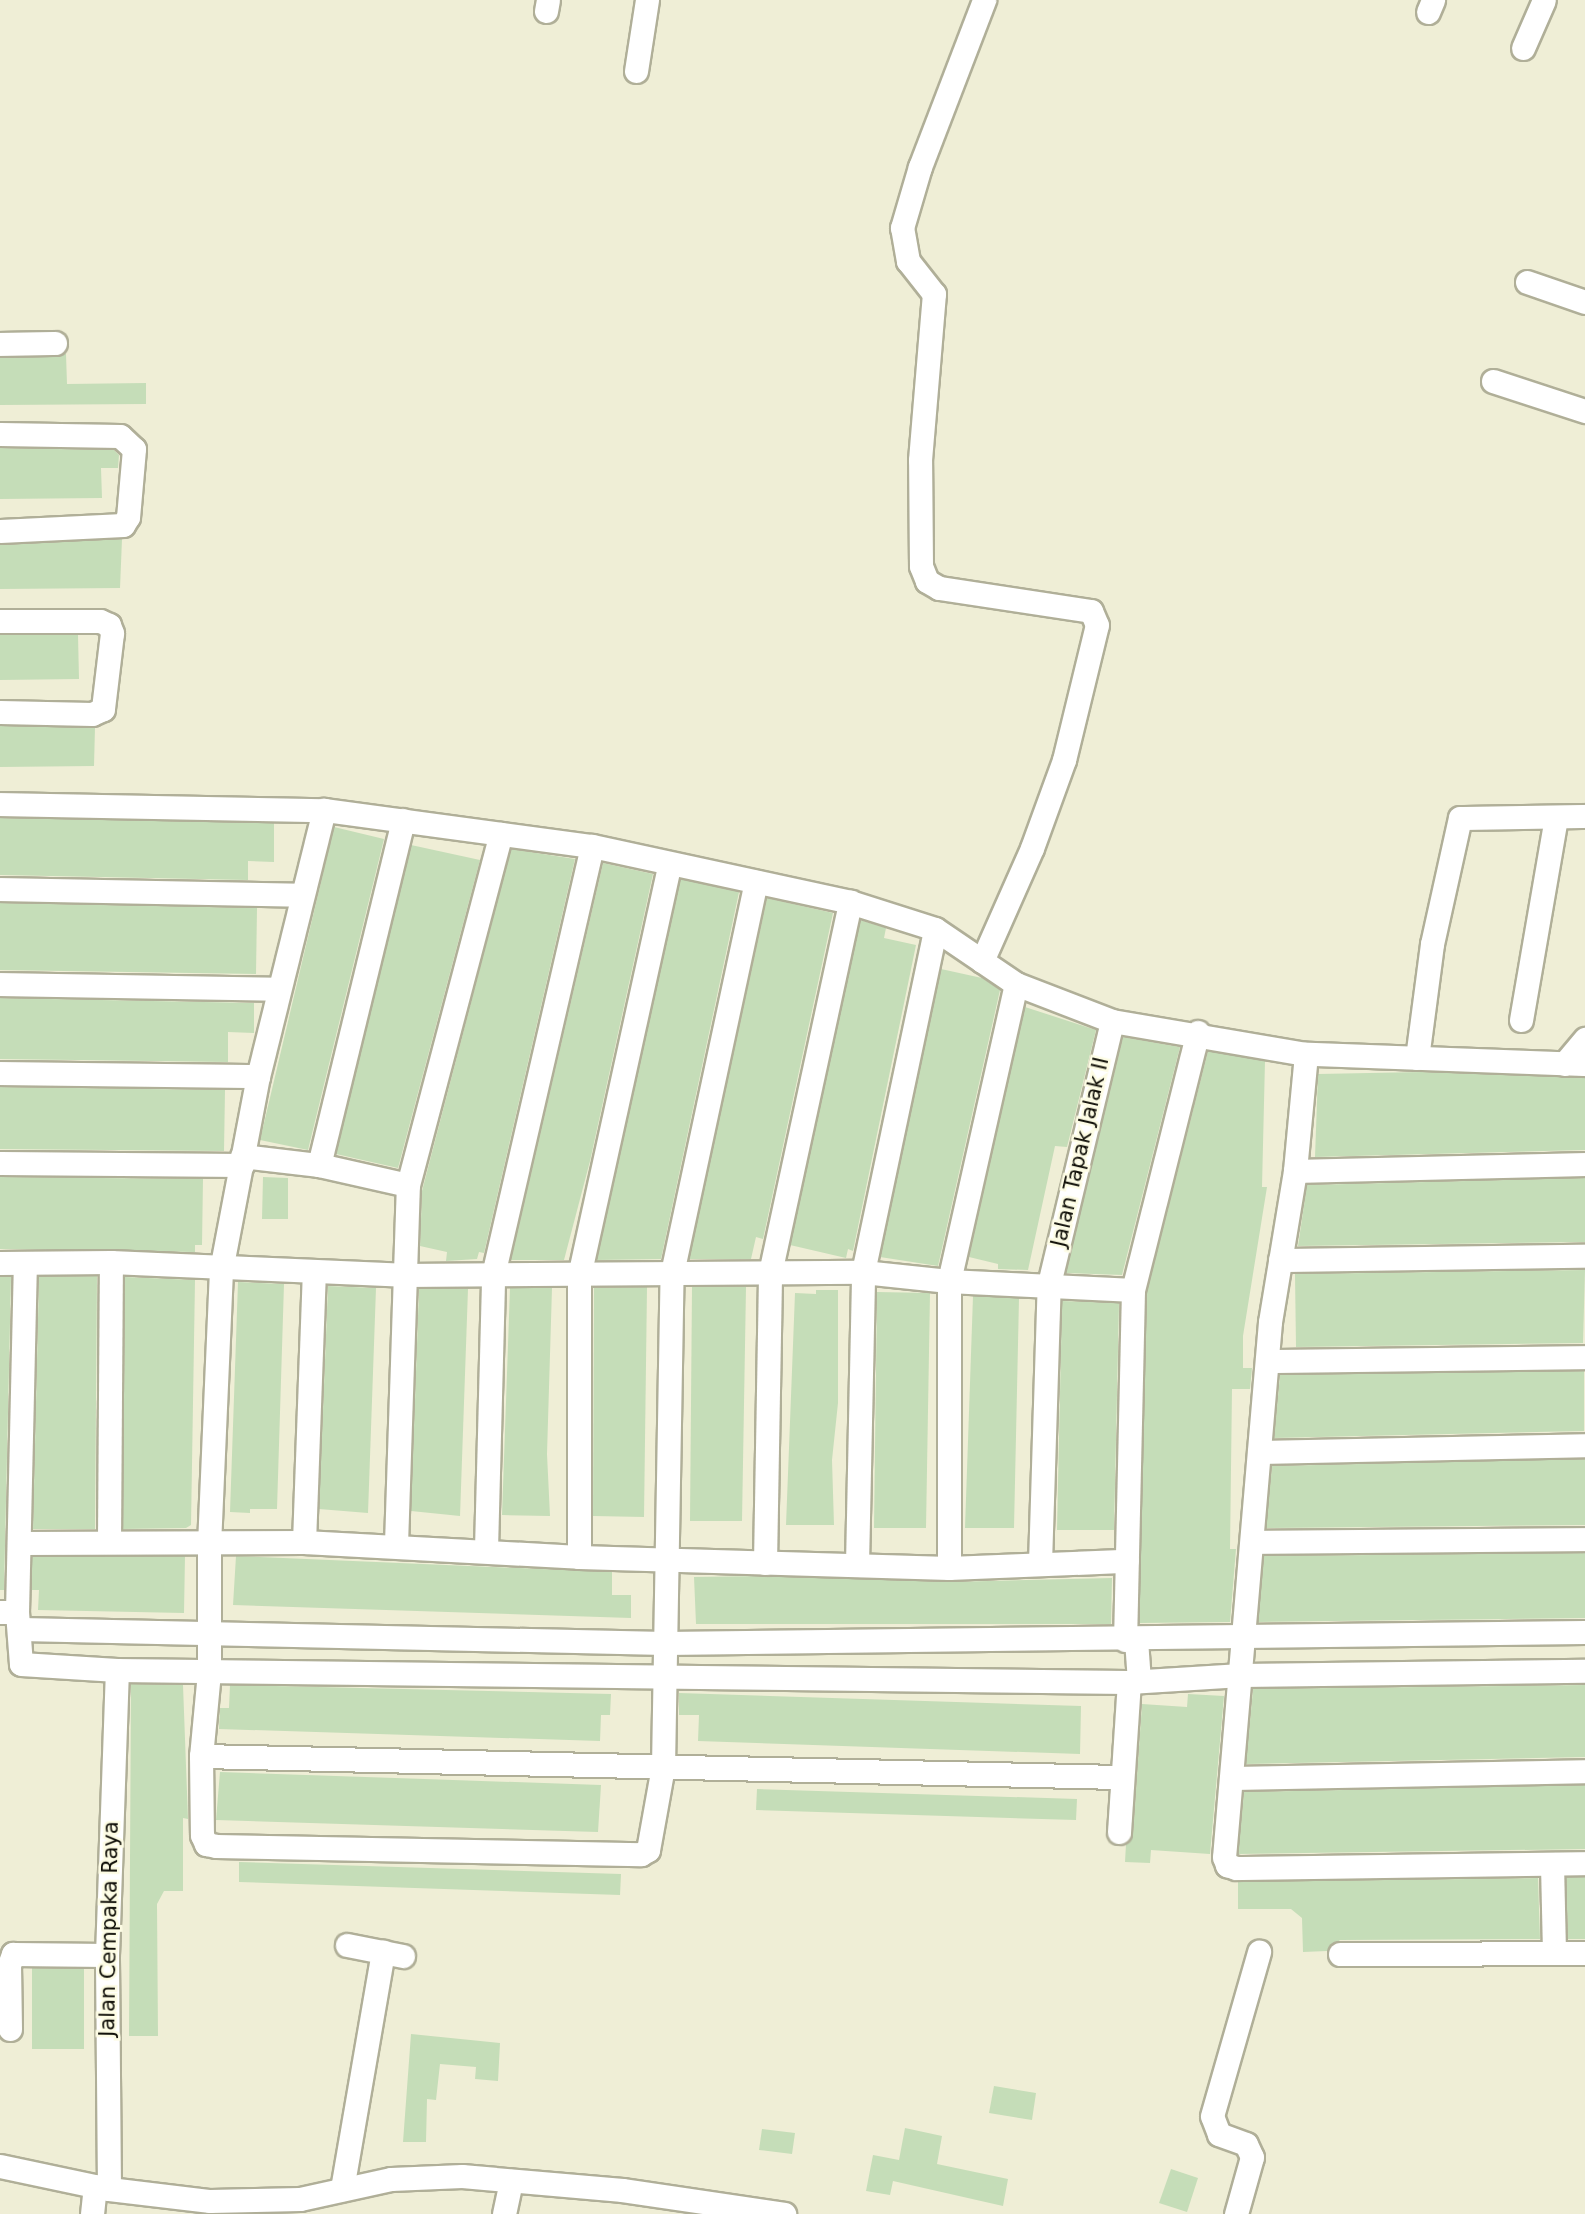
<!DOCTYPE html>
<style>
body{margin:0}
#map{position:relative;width:1585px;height:2214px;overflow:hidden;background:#efeed6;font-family:"DejaVu Sans",sans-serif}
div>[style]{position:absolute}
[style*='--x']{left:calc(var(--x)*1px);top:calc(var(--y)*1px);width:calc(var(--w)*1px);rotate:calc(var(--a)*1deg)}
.building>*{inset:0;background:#c5ddb8}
.roads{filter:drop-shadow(2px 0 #b0af98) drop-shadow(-2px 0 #b0af98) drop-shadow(0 2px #b0af98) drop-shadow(0 -2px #b0af98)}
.street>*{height:23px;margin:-11.5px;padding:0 11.5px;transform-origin:11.5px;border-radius:11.5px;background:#fff}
span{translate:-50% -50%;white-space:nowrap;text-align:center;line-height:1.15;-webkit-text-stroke:5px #fdfce4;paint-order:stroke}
.street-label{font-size:21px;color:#0e0d06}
</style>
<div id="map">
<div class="building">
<i style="clip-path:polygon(66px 354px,67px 384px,146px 383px,146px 404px,0 405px,0 358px)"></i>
<i style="clip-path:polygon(0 448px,114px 450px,119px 455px,118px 468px,101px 468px,102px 498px,0 499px)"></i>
<i style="clip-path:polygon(122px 539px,120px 588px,0 589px,0 545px)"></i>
<i style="clip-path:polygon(0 635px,78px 635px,79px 679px,0 680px)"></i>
<i style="clip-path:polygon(0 726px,95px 727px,94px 766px,0 767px)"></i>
<i style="clip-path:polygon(0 818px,274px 823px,274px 862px,248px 861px,248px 880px,0 875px)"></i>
<i style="clip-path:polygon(334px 827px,384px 839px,308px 1150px,260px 1140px)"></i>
<i style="clip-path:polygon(411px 845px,480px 860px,398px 1168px,336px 1154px)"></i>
<i style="clip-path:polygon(511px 849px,575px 859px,484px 1253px,479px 1252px,477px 1259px,446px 1261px,447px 1252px,420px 1246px,422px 1191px)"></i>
<i style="clip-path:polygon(603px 863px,653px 874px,590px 1161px,564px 1260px,511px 1260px)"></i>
<i style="clip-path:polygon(680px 879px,739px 892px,661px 1259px,597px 1260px)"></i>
<i style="clip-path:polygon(767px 898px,833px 913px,763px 1239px,756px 1237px,751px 1259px,689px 1259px)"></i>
<i style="clip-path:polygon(0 903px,257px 908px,256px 974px,0 970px)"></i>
<i style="clip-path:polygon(860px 920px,886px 928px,884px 938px,916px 945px,853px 1251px,848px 1249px,846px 1258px,790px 1245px)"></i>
<i style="clip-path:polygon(941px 969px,982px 978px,1000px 990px,938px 1266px,880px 1257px)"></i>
<i style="clip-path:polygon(0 998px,254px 1003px,254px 1033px,228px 1032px,228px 1062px,0 1059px)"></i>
<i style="clip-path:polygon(1025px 1007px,1096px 1030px,1067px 1147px,1055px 1146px,1028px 1270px,998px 1269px,998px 1264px,969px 1257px)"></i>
<i style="clip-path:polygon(1123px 1037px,1180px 1047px,1122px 1275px,1066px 1273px)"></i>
<i style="clip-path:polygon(1208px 1051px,1265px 1061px,1262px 1187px,1267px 1187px,1243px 1336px,1243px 1368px,1252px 1368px,1250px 1389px,1232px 1389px,1230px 1549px,1236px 1549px,1230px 1622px,1139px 1623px,1147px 1292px)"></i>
<i style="clip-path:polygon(1421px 1072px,1585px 1078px,1585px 1150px,1315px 1157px,1318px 1074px)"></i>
<i style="clip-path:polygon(0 1087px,225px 1090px,224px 1151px,0 1149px)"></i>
<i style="clip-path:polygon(0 1177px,203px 1179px,202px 1245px,195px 1245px,195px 1252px,0 1249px)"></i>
<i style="clip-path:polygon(263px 1177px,288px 1178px,288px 1219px,262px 1219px)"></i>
<i style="clip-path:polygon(1585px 1178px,1585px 1242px,1298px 1246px,1307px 1185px)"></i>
<i style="clip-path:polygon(1585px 1270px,1583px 1343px,1296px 1347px,1295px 1274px)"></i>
<i style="clip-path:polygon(97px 1276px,95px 1529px,33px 1529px,39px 1277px)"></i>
<i style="clip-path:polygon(0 1277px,11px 1277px,4px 1590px,0 1590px)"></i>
<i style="clip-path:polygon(125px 1277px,195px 1280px,191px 1525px,186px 1528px,123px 1529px)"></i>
<i style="clip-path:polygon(238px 1282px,284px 1284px,277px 1509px,250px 1509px,250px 1513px,230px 1512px)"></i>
<i style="clip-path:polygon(328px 1286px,376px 1288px,368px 1513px,319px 1509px)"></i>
<i style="clip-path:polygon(647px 1287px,644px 1517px,593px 1516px,594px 1288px)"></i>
<i style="clip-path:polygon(692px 1287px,746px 1287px,742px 1521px,690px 1521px)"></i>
<i style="clip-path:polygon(510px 1288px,552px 1288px,547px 1454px,550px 1516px,502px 1515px)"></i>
<i style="clip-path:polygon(419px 1289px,468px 1289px,460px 1516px,411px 1511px)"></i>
<i style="clip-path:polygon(816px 1290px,838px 1290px,838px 1403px,832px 1460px,834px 1525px,786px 1525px,795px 1293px,816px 1294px)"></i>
<i style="clip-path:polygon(877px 1292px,930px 1293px,926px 1528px,874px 1528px)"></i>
<i style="clip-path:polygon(973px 1296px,1019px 1298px,1014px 1528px,965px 1528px)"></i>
<i style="clip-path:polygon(1062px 1301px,1119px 1303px,1114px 1530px,1057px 1530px)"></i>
<i style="clip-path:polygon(1584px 1371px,1584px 1431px,1274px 1438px,1280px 1375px)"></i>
<i style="clip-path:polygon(1585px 1459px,1585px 1525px,1266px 1528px,1272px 1466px)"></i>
<i style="clip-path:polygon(1585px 1553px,1585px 1618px,1258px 1622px,1264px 1556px)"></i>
<i style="clip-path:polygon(185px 1556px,184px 1613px,38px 1610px,39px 1590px,32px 1590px,32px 1557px)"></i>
<i style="clip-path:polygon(236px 1556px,612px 1572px,612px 1595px,631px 1595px,631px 1618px,233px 1605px)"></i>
<i style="clip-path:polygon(762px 1576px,949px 1582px,1112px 1578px,1111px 1624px,696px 1624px,694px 1577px)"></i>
<i style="clip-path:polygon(131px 1684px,183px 1685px,188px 1819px,183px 1818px,183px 1891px,164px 1891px,157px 1904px,158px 2036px,129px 2036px)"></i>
<i style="clip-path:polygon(230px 1685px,611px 1694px,610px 1715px,601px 1715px,600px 1741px,219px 1729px,220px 1708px,229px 1708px)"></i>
<i style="clip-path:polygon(1585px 1685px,1585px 1757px,1246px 1764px,1253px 1689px)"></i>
<i style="clip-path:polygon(679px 1693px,1081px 1706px,1080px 1754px,698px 1741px,699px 1715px,679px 1715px)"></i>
<i style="clip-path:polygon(1188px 1694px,1224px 1696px,1210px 1854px,1151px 1850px,1150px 1863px,1125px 1862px,1126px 1844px,1133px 1833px,1142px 1704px,1187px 1707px)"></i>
<i style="clip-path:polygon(220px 1772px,601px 1785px,598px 1832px,216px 1820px)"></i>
<i style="clip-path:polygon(1585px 1785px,1585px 1849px,1238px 1854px,1244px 1792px)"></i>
<i style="clip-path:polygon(757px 1789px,1077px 1799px,1076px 1820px,756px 1810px)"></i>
<i style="clip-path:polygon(239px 1862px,621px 1874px,620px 1895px,239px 1882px)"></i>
<i style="clip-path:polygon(1566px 1877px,1585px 1877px,1585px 1939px,1568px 1939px)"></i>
<i style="clip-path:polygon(1538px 1878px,1540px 1939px,1340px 1940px,1327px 1951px,1303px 1952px,1302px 1918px,1291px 1909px,1238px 1909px,1238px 1882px)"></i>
<i style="clip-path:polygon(32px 1968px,84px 1969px,84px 2049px,32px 2049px)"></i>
<i style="clip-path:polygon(411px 2034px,500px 2043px,498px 2081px,475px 2079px,476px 2067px,440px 2064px,436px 2100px,427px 2099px,426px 2142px,403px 2142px)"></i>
<i style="clip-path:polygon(994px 2086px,1036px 2093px,1032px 2120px,989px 2113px)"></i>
<i style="clip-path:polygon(905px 2128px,942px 2136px,937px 2164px,1008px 2179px,1003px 2206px,893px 2181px,890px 2195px,866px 2191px,873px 2155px,899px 2160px)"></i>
<i style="clip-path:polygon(762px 2129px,795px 2133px,792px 2154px,759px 2150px)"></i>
<i style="clip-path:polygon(1171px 2169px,1198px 2178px,1187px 2212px,1159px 2203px)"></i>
</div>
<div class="roads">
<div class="street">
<i style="--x:546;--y:11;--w:11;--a:-80"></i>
<i style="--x:1428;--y:12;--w:13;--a:-67"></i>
<i style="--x:1523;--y:48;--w:52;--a:-66.4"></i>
<i style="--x:636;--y:71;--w:72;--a:-81.2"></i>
<i style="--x:1527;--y:282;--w:61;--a:19"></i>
<i style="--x:0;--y:344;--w:55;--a:-1"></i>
<i style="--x:1493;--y:381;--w:97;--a:18.1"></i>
<i style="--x:0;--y:434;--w:120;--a:1"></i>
<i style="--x:120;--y:436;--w:19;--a:43"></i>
<i style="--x:134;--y:449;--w:68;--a:95"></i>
<i style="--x:128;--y:517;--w:9;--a:122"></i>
<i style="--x:123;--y:525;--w:123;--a:177.2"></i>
<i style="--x:0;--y:621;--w:100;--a:0"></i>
<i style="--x:100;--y:621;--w:10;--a:24"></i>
<i style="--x:109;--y:625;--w:9;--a:69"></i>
<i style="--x:112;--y:633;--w:77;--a:96.8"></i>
<i style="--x:103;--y:709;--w:12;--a:156"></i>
<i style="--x:92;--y:714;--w:92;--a:-178.8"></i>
<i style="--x:0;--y:804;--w:324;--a:1.1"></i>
<i style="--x:324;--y:810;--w:270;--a:7.7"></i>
<i style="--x:592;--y:846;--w:264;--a:12.2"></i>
<i style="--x:850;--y:902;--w:89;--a:17.6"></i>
<i style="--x:935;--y:929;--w:98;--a:34.2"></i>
<i style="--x:1016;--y:984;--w:103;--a:21.1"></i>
<i style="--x:1112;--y:1021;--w:197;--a:9.7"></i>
<i style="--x:324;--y:810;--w:274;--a:103.9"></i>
<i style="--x:258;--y:1076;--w:197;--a:100.8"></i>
<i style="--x:221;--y:1270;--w:271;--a:92.5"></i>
<i style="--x:209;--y:1541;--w:131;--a:90"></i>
<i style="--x:209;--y:1672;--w:84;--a:95.4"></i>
<i style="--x:201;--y:1756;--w:79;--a:89.3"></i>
<i style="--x:202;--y:1835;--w:10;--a:66"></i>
<i style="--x:206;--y:1844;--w:10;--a:11"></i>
<i style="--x:216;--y:1846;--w:425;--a:1.1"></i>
<i style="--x:641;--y:1854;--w:8;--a:-30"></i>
<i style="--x:648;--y:1850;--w:84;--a:-79.8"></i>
<i style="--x:663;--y:1767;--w:494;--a:-89"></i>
<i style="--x:672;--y:1273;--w:400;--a:-77.9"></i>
<i style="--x:0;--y:889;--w:302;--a:1.1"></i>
<i style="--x:982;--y:961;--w:124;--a:-66.1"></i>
<i style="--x:1032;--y:848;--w:94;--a:-70"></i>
<i style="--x:1064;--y:760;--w:139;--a:-76.3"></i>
<i style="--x:1097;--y:625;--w:15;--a:-113"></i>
<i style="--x:1091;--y:611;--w:154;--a:-171.4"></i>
<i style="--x:939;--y:588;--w:14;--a:-150"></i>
<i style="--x:927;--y:581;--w:16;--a:-112"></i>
<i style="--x:921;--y:566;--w:106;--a:-90.5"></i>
<i style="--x:920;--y:460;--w:167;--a:-85.2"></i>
<i style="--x:934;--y:294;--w:42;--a:-128.2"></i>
<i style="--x:908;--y:261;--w:34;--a:-100"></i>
<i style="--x:902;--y:228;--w:64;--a:-73.6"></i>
<i style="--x:920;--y:167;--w:179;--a:-69"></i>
<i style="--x:0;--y:984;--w:279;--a:1"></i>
<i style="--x:1521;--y:1020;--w:205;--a:-80.2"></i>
<i style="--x:1417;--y:1058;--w:115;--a:-82.5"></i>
<i style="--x:1432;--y:944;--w:129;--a:-77.5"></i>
<i style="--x:1460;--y:818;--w:125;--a:-0.9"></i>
<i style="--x:1564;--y:1064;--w:33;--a:-50"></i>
<i style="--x:1585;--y:1064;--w:279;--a:-177.9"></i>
<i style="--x:1306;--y:1054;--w:118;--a:95.4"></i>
<i style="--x:1295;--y:1171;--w:153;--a:99.4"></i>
<i style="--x:1270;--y:1322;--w:537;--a:94.91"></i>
<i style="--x:1224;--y:1857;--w:9;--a:69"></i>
<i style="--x:1227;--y:1865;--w:9;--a:18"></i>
<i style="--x:1236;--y:1868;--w:349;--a:-0.8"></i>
<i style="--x:0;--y:1073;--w:258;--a:0.7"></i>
<i style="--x:242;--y:1156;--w:78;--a:6.7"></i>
<i style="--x:319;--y:1165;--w:91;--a:12.7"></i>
<i style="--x:0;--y:1163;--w:242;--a:0.5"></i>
<i style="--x:319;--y:1165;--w:355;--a:-76.3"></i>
<i style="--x:1295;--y:1171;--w:290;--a:-1.4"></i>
<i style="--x:1280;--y:1260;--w:305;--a:-0.8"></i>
<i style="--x:0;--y:1263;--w:111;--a:-0.5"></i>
<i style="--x:111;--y:1262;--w:292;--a:2.5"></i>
<i style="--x:403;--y:1275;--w:460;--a:-0.4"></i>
<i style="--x:863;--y:1272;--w:86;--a:6"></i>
<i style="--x:949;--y:1281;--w:184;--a:2.8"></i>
<i style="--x:1133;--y:1290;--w:350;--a:91.3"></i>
<i style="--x:1133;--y:1290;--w:266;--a:-75.9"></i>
<i style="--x:1267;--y:1361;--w:318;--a:-0.7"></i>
<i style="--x:1259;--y:1452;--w:326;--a:-1.2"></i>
<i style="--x:109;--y:1539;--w:277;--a:-89.6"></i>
<i style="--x:304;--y:1542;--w:270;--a:-87.9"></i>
<i style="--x:1252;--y:1542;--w:333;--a:-0.5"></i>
<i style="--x:20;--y:1543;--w:284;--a:-0.2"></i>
<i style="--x:304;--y:1542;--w:275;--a:3.1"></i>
<i style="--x:579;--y:1557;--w:370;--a:1.7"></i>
<i style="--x:949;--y:1568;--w:178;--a:-2.3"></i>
<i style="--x:396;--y:1544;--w:359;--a:-88.1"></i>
<i style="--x:408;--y:1185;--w:363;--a:-75.2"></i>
<i style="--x:486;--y:1549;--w:274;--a:-88.5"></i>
<i style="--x:493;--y:1275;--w:440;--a:-77"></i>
<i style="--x:579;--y:1557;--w:281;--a:-90"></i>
<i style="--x:579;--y:1276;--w:421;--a:-77.6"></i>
<i style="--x:765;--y:1563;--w:290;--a:-89"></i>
<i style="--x:770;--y:1273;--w:380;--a:-77.8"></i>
<i style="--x:1040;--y:1563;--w:279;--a:-88.2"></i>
<i style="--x:1049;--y:1284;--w:270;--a:-76.5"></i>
<i style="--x:857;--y:1565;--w:293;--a:-88.8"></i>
<i style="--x:863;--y:1272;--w:350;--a:-78.1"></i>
<i style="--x:949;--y:1568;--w:287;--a:-90"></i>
<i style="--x:949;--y:1281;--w:304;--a:-77.3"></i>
<i style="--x:0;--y:1612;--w:17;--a:0"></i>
<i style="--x:17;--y:1612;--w:52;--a:85.6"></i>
<i style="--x:21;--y:1664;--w:96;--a:3.6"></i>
<i style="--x:117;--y:1670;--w:1012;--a:0.68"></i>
<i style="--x:1129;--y:1682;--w:112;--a:-3.6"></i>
<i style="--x:1241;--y:1675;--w:344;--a:-0.7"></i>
<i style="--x:17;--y:1612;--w:348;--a:-88.7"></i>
<i style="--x:21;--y:1629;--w:644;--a:1.25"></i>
<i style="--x:665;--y:1643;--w:920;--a:-0.69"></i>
<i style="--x:1136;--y:1640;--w:41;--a:85.8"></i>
<i style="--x:201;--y:1756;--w:920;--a:1.31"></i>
<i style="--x:1232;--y:1778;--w:353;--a:-1.1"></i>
<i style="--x:1119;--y:1832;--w:150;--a:-86.2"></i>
<i style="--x:1552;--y:1864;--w:86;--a:88.7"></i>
<i style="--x:347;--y:1945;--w:57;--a:11.1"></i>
<i style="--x:1340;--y:1954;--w:245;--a:-0.2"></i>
<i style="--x:10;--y:2029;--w:64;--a:-90.9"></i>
<i style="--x:9;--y:1965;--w:12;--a:-70"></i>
<i style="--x:13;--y:1954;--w:94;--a:0.6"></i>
<i style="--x:0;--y:2166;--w:111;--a:11.9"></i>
<i style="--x:109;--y:2189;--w:102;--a:6.8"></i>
<i style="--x:210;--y:2201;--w:90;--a:-1.3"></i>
<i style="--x:300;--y:2199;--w:93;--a:-12.4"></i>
<i style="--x:391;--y:2179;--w:71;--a:-2.4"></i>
<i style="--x:462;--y:2176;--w:161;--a:5"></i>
<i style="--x:622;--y:2190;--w:164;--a:8.4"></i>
<i style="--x:109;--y:2189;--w:234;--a:-90.5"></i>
<i style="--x:107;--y:1955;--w:285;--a:-88"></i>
<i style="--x:342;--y:2189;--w:241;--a:-80.2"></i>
<i style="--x:92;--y:2214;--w:28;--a:-84"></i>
<i style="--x:504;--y:2214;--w:34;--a:-78"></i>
<i style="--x:1236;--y:2214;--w:59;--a:-74.3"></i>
<i style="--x:1252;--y:2157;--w:14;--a:-115"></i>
<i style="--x:1246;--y:2144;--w:29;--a:-160"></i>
<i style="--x:1219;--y:2134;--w:19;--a:-111"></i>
<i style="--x:1212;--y:2116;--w:171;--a:-74"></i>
</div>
</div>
<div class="street-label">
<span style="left:1080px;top:1152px;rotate:-77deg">Jalan Tapak Jalak II</span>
<span style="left:109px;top:1929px;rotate:-89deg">Jalan Cempaka Raya</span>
</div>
</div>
